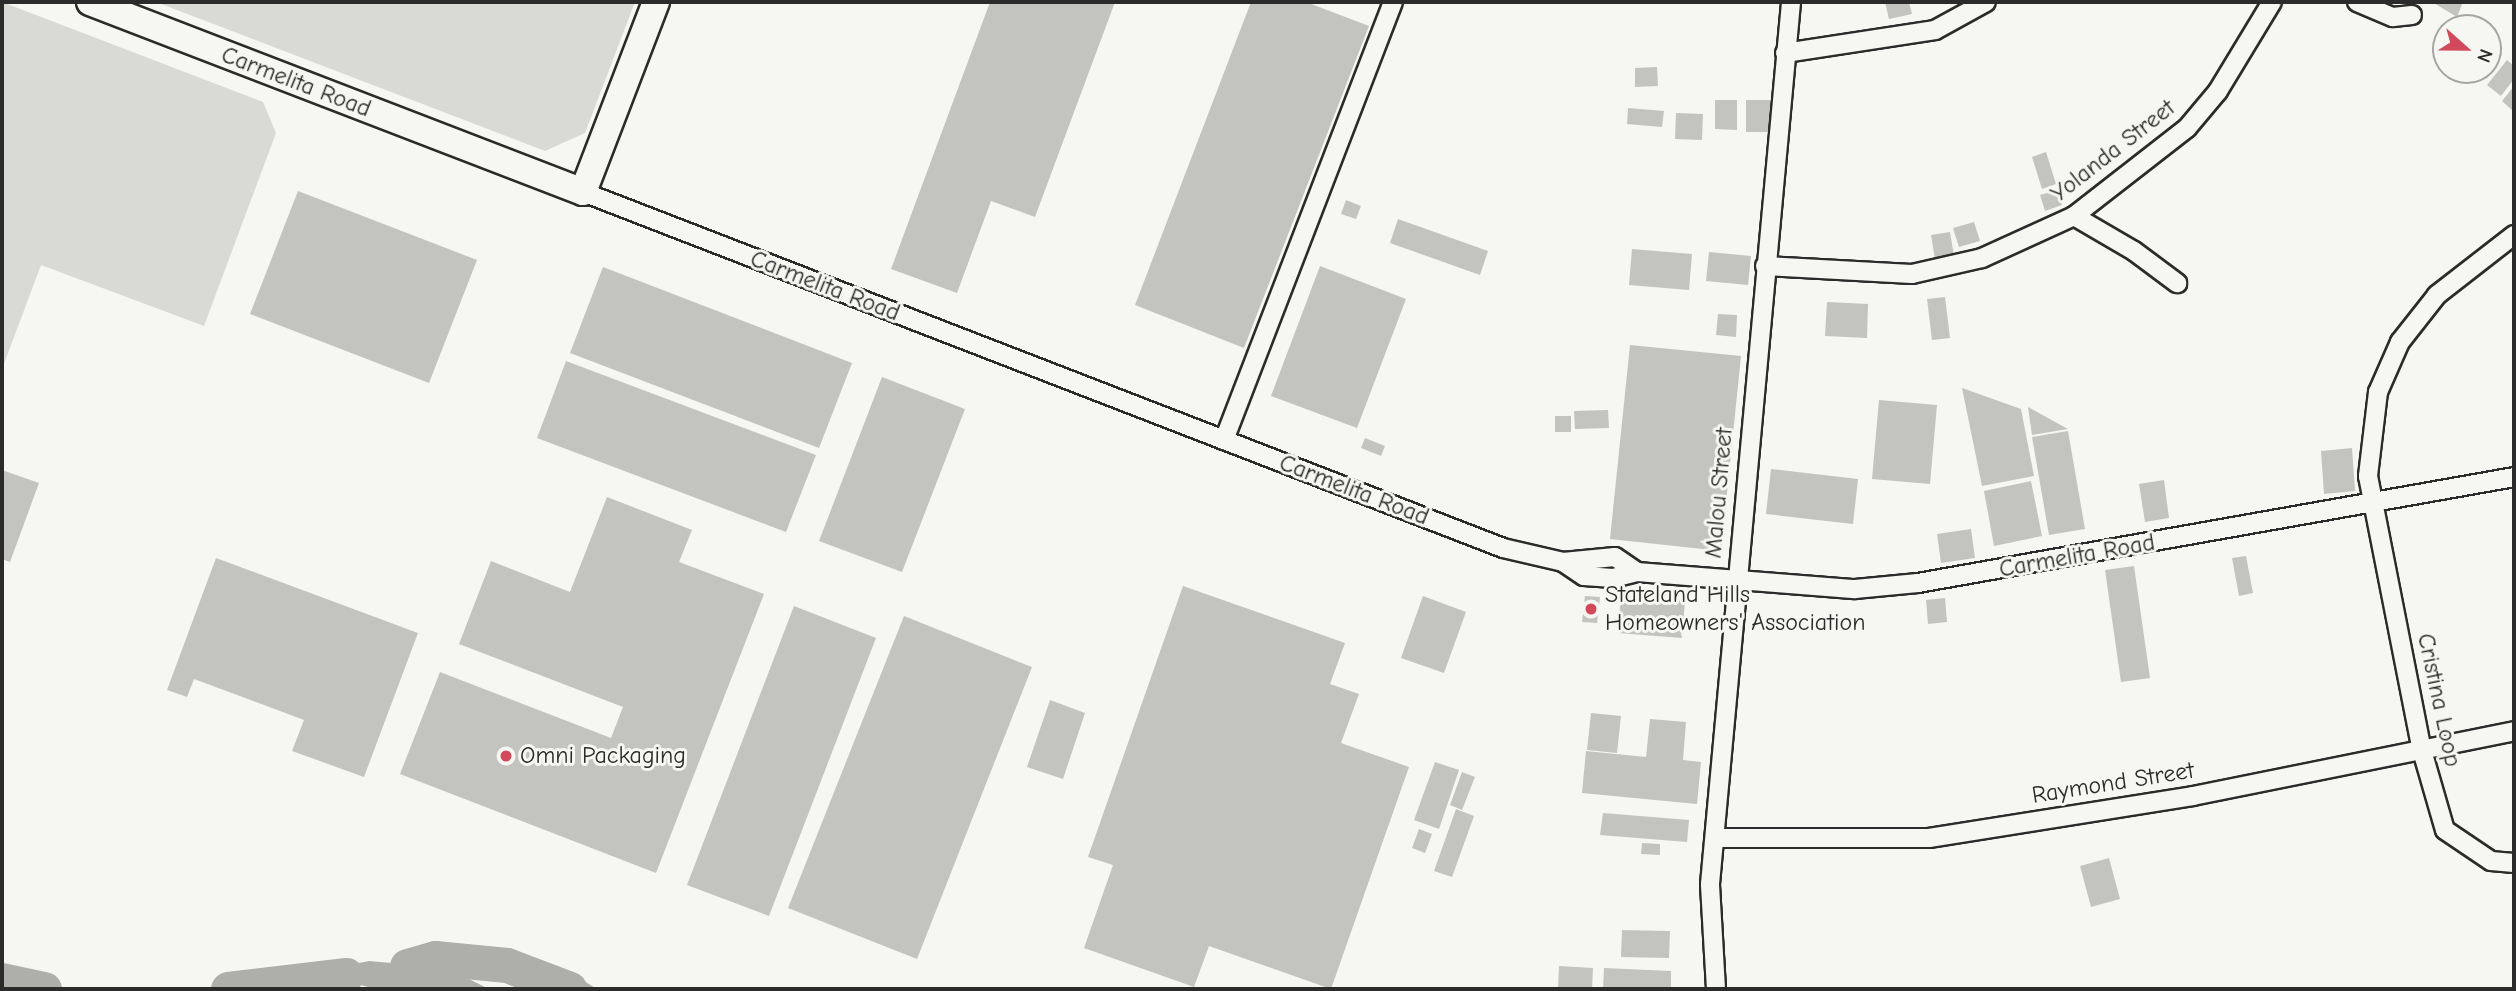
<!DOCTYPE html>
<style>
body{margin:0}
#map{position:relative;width:2516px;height:991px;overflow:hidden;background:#f6f6f2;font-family:"Comic Neue",sans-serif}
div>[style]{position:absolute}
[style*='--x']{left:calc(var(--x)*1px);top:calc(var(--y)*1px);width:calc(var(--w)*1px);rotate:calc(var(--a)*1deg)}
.green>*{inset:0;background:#d9d9d5}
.water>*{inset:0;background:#aeaeab}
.stream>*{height:6px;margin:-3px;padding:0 3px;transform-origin:3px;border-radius:3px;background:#aeaeab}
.river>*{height:35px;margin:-17.5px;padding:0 17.5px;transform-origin:17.5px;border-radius:17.5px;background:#aeaeab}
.building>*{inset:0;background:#c3c3c0}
.roads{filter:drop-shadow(2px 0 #2b2b2b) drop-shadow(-2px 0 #2b2b2b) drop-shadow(0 2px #2b2b2b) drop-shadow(0 -2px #2b2b2b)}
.street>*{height:18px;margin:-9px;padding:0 9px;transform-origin:9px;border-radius:9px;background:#f6f6f2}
.secondary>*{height:26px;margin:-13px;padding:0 13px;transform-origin:13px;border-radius:13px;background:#f6f6f2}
.dots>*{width:19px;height:19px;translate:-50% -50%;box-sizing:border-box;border:4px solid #f6f6f2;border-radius:50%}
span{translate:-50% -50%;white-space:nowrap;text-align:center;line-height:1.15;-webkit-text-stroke:6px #f6f6f2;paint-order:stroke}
.street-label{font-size:24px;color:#2b2b2b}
.poi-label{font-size:24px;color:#2b2b2b}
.left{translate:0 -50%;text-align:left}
.frame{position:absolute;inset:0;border:4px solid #2b2b2b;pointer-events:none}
.north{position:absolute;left:2432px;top:14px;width:70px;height:70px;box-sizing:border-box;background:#f6f6f2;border:2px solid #a5a5a2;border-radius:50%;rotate:111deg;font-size:19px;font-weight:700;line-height:28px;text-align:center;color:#2b2b2b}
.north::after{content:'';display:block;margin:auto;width:24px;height:32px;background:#d1495b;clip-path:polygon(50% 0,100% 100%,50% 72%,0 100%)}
</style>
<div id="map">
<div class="green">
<i style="clip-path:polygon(2px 2px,263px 102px,276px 133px,204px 326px,41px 265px,2px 369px)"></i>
<i style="clip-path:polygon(156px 2px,635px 2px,585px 133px,545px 151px)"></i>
</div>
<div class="water">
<i style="clip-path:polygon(435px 958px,508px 958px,574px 975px,597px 989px,546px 989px,506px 969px)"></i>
<i style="clip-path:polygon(369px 961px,447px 968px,489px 989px,376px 989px,337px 979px,302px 979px,237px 987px)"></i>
</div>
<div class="stream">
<i style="--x:2;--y:986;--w:17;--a:-7"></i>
<i style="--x:346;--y:989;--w:16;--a:-45"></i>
</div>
<div class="river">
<i style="--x:407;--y:966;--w:29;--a:-16"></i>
<i style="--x:435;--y:958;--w:72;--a:5.6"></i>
<i style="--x:507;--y:965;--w:67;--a:20.9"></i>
<i style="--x:2;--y:980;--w:43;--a:12.1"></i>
<i style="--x:228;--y:989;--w:119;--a:-6.8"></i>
</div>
<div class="building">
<i style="clip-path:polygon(990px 2px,1115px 2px,1035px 217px,991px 201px,957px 293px,891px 269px)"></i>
<i style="clip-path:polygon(1251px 2px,1306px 2px,1369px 26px,1244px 348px,1135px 305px)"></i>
<i style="clip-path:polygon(1885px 2px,1909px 2px,1912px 14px,1889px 19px)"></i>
<i style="clip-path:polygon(2432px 2px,2463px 2px,2457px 17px)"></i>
<i style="clip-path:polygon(2507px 60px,2514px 66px,2514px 79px,2501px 96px,2487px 85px)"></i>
<i style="clip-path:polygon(1657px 67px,1658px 86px,1635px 87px,1635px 68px)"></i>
<i style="clip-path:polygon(2514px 86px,2514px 112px,2502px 101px)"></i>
<i style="clip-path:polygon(1715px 100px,1737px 100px,1737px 130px,1715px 129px)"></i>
<i style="clip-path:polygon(1746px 100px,1772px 100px,1772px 132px,1746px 132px)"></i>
<i style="clip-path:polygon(1628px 108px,1664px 111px,1662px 127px,1627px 124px)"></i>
<i style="clip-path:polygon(1676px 113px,1703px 114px,1702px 140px,1675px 139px)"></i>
<i style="clip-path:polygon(2046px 152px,2056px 184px,2042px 189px,2032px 157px)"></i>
<i style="clip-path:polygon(2057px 190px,2062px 205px,2045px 211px,2040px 195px)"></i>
<i style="clip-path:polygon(298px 191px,477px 260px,429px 383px,250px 314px)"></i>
<i style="clip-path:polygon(1346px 200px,1361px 206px,1356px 219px,1341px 214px)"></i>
<i style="clip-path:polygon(1398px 219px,1488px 251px,1480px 275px,1390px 243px)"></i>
<i style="clip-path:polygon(1974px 222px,1980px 241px,1959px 247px,1953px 228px)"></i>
<i style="clip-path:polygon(1950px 232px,1954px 256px,1935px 259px,1931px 235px)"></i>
<i style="clip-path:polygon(1632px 249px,1692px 254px,1689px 290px,1629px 285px)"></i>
<i style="clip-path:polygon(1709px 252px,1751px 256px,1748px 285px,1706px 281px)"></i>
<i style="clip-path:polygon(1320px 266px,1406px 299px,1357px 428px,1271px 396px)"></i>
<i style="clip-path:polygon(603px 267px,852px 363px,819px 448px,570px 353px)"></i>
<i style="clip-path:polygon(1945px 297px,1950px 338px,1932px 340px,1927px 299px)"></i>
<i style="clip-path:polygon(1827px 302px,1868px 304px,1867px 338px,1825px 336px)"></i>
<i style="clip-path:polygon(1718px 314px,1737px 315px,1736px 337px,1716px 335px)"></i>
<i style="clip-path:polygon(1630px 345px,1741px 356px,1721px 551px,1610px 539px)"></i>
<i style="clip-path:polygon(566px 361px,816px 455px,786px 532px,537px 438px)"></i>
<i style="clip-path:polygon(882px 377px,965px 409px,902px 572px,819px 541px)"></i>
<i style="clip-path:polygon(1962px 388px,2021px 409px,2034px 476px,1982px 486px)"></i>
<i style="clip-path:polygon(1879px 400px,1937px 405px,1930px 484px,1872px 479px)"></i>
<i style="clip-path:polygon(2028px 407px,2068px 429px,2032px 435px)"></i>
<i style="clip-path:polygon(1608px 410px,1609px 428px,1575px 429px,1574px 411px)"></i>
<i style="clip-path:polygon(1555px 416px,1571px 416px,1571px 432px,1555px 432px)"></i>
<i style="clip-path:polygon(2068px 431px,2085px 529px,2049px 535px,2032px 437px)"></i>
<i style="clip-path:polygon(1365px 438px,1385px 446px,1381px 456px,1361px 448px)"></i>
<i style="clip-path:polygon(2352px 448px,2355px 491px,2324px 494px,2321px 451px)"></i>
<i style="clip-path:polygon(1771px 469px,1858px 479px,1853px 524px,1766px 514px)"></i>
<i style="clip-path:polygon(2px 470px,39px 483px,10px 562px,2px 559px)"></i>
<i style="clip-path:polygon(2164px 480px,2169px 518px,2145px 522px,2139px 484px)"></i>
<i style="clip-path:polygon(2031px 481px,2042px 536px,1994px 546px,1984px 491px)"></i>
<i style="clip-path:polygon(607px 497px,692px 530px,679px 562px,764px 594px,656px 873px,400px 774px,440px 672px,611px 738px,623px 707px,459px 644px,491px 561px,570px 592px)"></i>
<i style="clip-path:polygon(1971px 529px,1975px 558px,1941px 563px,1937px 534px)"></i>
<i style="clip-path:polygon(2246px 556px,2253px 593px,2239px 596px,2232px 558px)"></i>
<i style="clip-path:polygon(216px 558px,418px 633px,364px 777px,292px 751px,304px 720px,194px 679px,187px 697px,167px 690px)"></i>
<i style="clip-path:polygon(2134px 566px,2150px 678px,2121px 682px,2105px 570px)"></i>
<i style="clip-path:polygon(1183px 586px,1345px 643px,1330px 684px,1359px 694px,1341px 743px,1409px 767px,1331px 989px,1209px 946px,1194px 987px,1084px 948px,1113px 865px,1088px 857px)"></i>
<i style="clip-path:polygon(1621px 595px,1685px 601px,1682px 638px,1618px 633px)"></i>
<i style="clip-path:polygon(1423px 596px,1466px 612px,1444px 673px,1401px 658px)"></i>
<i style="clip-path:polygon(1585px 596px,1600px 597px,1597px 623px,1582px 622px)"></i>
<i style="clip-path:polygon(1945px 598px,1947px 622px,1928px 624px,1926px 600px)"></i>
<i style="clip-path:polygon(794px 606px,876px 638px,769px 916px,687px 885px)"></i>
<i style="clip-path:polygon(904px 616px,1032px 667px,917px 959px,788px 908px)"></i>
<i style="clip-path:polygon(1050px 700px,1085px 713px,1063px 779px,1027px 767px)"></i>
<i style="clip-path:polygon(1591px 713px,1621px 716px,1617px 753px,1587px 750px)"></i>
<i style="clip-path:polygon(1650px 719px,1686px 722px,1683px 760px,1701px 762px,1697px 804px,1582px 793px,1586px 751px,1646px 757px)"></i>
<i style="clip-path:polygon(1435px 762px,1459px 770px,1439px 829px,1414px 820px)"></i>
<i style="clip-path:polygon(1462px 772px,1475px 777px,1462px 810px,1450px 805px)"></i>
<i style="clip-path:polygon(1456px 809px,1474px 816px,1452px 877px,1434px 871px)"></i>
<i style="clip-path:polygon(1603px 813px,1689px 820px,1687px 842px,1600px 835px)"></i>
<i style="clip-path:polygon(1419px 829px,1432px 834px,1425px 853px,1412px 848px)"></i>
<i style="clip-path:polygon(1642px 843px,1660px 844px,1660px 855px,1641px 854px)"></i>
<i style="clip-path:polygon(2109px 858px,2120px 899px,2091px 907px,2080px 866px)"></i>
<i style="clip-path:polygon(1622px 930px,1670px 931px,1669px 958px,1621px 957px)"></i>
<i style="clip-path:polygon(1559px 966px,1593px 968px,1592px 989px,1558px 989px)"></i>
<i style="clip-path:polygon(1604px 968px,1671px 971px,1671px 989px,1603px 989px)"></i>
</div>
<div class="roads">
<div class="street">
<i style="--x:2357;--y:2;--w:39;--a:23"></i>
<i style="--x:2393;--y:17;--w:19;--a:-6"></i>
<i style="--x:1785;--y:53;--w:152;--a:-8.7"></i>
<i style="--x:1935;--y:30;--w:58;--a:-28.8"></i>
<i style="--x:583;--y:192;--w:986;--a:21.15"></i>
<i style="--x:1503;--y:548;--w:62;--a:13.1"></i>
<i style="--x:1563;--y:562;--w:25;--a:34"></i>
<i style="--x:1584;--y:576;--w:29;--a:4"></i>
<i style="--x:1613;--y:578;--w:25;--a:-14"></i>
<i style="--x:1637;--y:572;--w:219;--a:4.5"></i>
<i style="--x:1855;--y:589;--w:63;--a:-5.4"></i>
<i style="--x:1918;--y:583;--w:605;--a:-10.08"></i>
<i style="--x:2074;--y:216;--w:69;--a:30.3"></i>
<i style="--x:2134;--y:251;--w:54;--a:36.7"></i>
<i style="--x:2514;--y:235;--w:98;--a:142.1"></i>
<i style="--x:2437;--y:295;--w:60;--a:128.2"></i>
<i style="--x:2400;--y:342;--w:55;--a:113.7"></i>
<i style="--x:2378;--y:392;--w:85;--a:96.8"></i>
<i style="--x:2368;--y:476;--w:276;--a:78.9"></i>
<i style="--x:2421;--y:747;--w:86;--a:73.9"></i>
<i style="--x:2445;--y:830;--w:55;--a:34"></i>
<i style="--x:2491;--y:861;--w:23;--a:5"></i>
<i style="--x:1765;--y:266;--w:147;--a:3.1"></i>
<i style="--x:1912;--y:274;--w:72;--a:-12.9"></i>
<i style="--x:1982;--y:258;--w:101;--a:-24.5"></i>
<i style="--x:2074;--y:216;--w:143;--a:-37.9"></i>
<i style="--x:2187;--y:128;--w:48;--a:-50"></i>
<i style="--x:2218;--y:91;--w:104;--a:-58.8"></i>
<i style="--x:1224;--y:440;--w:469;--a:-68.9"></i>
<i style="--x:1563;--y:562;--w:52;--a:-5.5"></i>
<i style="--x:1615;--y:557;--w:27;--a:34"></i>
<i style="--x:1715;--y:838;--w:214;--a:0"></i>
<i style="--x:1929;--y:838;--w:267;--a:-9"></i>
<i style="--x:2193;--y:796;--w:328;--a:-11.4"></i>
<i style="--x:1716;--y:989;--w:105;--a:-93.3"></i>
<i style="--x:1710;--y:884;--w:886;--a:-84.75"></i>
</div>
<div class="secondary">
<i style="--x:90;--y:2;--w:528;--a:21.08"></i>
<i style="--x:583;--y:192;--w:204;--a:-69"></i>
</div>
</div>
<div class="dots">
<i style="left:1591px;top:609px;background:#d1495b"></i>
<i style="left:506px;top:756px;background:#d1495b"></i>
</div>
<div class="street-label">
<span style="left:296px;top:82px;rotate:21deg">Carmelita Road</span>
<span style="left:2113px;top:151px;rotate:-38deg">Yolanda Street</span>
<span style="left:825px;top:286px;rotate:21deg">Carmelita Road</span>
<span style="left:1354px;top:490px;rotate:21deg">Carmelita Road</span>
<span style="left:1719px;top:493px;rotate:-85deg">Malou Street</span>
<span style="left:2077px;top:556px;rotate:-10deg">Carmelita Road</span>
<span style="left:2439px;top:700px;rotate:78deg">Cristina Loop</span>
<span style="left:2113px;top:783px;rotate:-9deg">Raymond Street</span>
</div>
<div class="poi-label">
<span class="left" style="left:1605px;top:609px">Stateland Hills<br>Homeowners' Association</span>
<span class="left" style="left:520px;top:756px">Omni Packaging</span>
</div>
<div class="frame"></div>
<div class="north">N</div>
</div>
